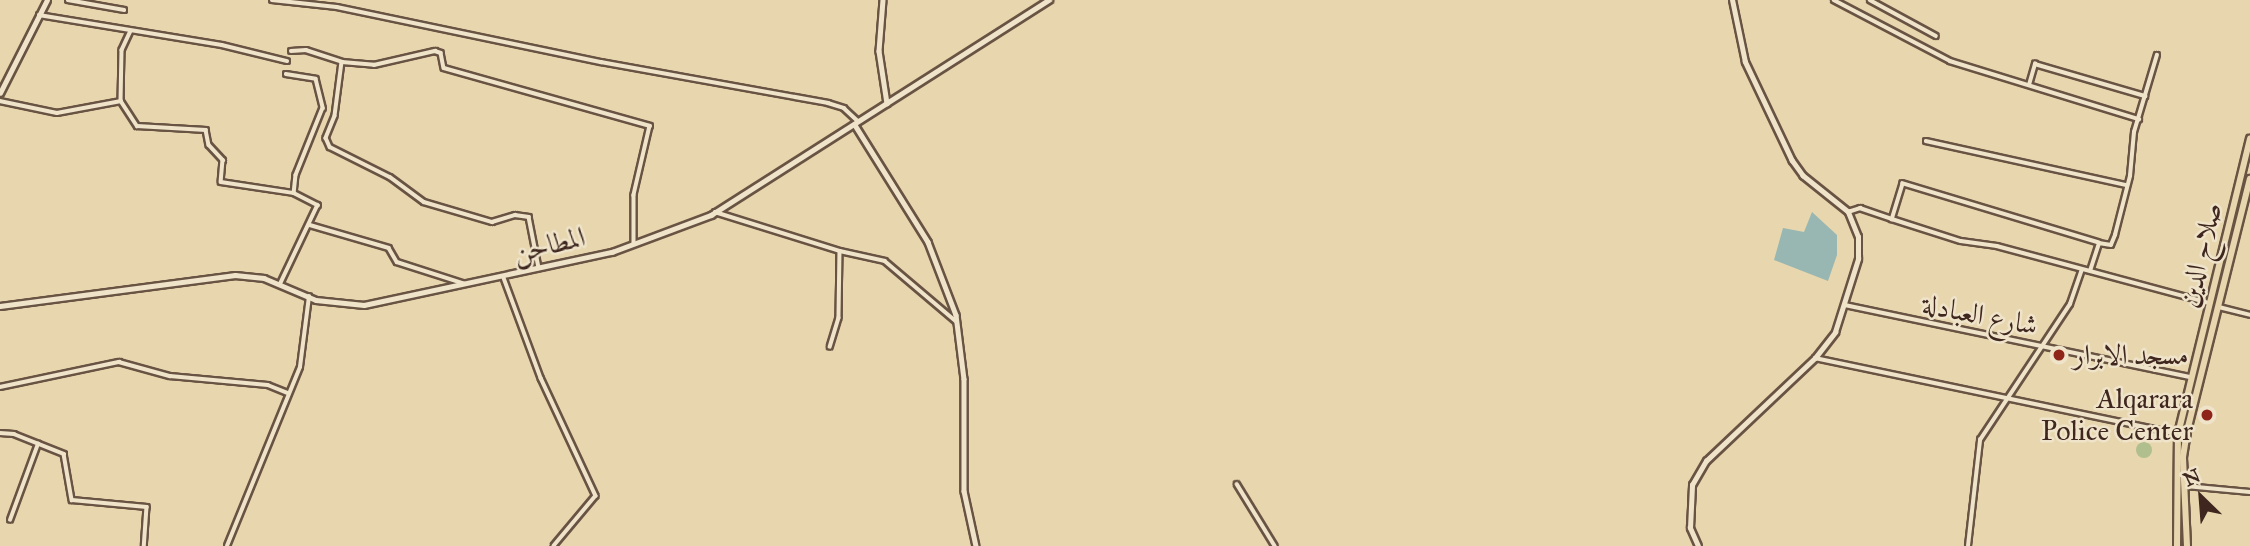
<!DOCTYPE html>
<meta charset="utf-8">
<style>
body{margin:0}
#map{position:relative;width:2250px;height:546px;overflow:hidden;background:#e7d6ae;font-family:"IM FELL Great Primer",Amiri,serif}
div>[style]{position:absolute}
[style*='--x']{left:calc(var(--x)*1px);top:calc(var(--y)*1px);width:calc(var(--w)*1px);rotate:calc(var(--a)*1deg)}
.green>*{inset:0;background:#b1bf8e}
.round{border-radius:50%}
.water>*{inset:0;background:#98b7b2}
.roads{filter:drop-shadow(2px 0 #695343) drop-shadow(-2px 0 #695343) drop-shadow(0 2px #695343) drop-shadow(0 -2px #695343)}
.street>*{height:3.5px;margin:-1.75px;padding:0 1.75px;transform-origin:1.75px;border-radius:1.75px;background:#efe4ca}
.secondary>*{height:4.5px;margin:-2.25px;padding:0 2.25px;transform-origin:2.25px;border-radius:2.25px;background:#efe4ca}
.highway>*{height:6px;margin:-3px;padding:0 3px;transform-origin:3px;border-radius:3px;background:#e7d6ae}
.dots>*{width:19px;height:19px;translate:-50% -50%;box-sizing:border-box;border:4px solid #efe4ca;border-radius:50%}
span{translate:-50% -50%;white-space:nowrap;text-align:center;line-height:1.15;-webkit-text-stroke:5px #efe4ca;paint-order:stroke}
.street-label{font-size:28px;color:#3f271f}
.poi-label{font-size:28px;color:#3f271f}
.left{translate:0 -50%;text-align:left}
.right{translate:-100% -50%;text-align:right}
.north{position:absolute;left:2166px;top:462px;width:70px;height:70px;-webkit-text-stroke:5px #efe4ca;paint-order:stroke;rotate:335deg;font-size:19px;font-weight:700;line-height:28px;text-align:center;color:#3f271f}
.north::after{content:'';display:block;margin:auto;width:24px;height:32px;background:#3f271f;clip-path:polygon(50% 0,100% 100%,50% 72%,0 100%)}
</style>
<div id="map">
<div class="green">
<i class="round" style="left:2136px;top:442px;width:16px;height:16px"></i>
</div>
<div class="water">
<i style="clip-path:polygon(1812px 212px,1837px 235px,1837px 255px,1828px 281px,1774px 260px,1783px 228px,1804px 232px)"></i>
</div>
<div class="roads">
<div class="street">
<i style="--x:68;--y:0;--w:57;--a:10.1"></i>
<i style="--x:272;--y:0;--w:65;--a:6.1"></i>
<i style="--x:337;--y:7;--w:270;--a:11.8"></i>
<i style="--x:601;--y:62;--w:231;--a:10.2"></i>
<i style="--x:828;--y:103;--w:17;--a:17"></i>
<i style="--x:844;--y:108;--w:19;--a:43"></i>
<i style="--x:1834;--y:0;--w:131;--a:27.7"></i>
<i style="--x:1950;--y:61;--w:198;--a:17.1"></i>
<i style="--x:1870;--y:0;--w:75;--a:28.6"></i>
<i style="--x:39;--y:15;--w:185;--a:9.3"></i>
<i style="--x:222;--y:45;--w:67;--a:13.8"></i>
<i style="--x:131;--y:31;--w:21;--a:115"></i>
<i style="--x:122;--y:50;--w:51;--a:91.1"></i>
<i style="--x:121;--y:101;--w:30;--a:57"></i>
<i style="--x:137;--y:126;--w:69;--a:3.3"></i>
<i style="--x:206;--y:130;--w:15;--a:79"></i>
<i style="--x:209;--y:145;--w:21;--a:47"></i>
<i style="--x:223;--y:160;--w:22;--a:95"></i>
<i style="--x:221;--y:182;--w:74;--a:8.6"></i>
<i style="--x:294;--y:193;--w:27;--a:27"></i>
<i style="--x:318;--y:205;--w:86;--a:115.4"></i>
<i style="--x:291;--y:51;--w:15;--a:-4"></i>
<i style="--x:306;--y:50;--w:38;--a:18"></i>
<i style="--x:342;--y:62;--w:32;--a:5"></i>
<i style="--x:374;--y:65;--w:63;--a:-12.9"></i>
<i style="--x:435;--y:51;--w:6;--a:18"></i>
<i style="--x:441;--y:53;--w:15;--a:79"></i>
<i style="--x:444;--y:68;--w:214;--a:15.7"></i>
<i style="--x:650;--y:126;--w:71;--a:103.1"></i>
<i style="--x:634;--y:195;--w:47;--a:90"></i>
<i style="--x:342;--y:62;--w:54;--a:97.4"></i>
<i style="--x:335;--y:116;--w:24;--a:112"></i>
<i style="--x:326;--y:138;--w:10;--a:66"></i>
<i style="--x:330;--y:147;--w:67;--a:26.6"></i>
<i style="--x:390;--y:177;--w:42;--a:36.3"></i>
<i style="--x:424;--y:202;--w:71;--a:16.4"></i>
<i style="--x:492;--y:222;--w:24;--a:-17"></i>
<i style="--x:515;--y:215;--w:14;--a:8"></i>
<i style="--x:529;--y:217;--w:52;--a:78.9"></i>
<i style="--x:286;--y:74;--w:30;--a:9"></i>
<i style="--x:316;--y:79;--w:30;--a:76"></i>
<i style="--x:323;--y:108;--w:72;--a:111.9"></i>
<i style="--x:296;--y:175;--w:18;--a:96"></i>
<i style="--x:2029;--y:85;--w:22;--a:-74"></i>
<i style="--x:2035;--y:64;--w:115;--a:16.2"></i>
<i style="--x:0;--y:101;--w:58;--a:11.9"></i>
<i style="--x:57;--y:113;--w:65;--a:-10.6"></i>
<i style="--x:1926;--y:141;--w:205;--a:12.4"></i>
<i style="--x:715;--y:212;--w:131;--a:17.3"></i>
<i style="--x:840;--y:251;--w:67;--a:90.9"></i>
<i style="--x:839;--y:318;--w:30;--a:107"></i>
<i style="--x:1848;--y:212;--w:13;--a:-18"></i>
<i style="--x:1860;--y:208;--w:34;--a:19"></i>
<i style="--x:310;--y:225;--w:82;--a:16.2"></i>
<i style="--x:389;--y:248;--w:16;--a:60"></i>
<i style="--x:397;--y:262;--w:72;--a:17.7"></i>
<i style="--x:2099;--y:243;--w:205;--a:-163.2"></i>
<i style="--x:1903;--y:184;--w:37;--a:107"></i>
<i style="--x:1892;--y:219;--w:72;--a:17.7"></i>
<i style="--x:1961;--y:241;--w:36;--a:8"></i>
<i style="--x:1997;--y:246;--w:220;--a:15"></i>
<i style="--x:840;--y:251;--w:46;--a:12.5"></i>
<i style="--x:885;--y:261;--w:94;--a:40.3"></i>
<i style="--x:2090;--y:271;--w:29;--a:-72"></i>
<i style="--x:2099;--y:243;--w:12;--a:9"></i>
<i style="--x:2111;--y:245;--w:11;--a:-68"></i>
<i style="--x:2115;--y:235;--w:61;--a:-75.7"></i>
<i style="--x:2130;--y:176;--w:44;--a:-84.8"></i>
<i style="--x:2134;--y:132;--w:80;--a:-73.4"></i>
<i style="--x:504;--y:278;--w:107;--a:69.7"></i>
<i style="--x:541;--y:378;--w:130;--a:65"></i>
<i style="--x:596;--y:496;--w:65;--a:130"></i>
<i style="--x:1845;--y:305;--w:352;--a:11.8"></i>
<i style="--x:2219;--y:307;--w:32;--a:14"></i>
<i style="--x:1815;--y:358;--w:371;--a:11.8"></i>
<i style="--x:0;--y:387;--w:122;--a:-11.9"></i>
<i style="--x:119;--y:362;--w:53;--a:15.4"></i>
<i style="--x:170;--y:376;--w:98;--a:5.2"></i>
<i style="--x:268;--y:385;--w:22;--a:22"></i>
<i style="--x:0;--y:433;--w:14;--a:4"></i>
<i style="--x:14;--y:434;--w:54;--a:21.8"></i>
<i style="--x:64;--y:454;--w:47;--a:80.1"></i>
<i style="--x:72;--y:500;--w:75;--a:5.3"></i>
<i style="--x:147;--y:507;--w:39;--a:94"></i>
<i style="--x:1237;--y:484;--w:73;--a:58.5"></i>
<i style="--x:2186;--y:486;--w:64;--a:5.4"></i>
<i style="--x:10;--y:520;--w:81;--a:-69.8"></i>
<i style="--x:227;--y:546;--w:193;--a:-67.8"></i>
<i style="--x:300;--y:367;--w:71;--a:-82.7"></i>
<i style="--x:1968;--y:546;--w:107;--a:-83.5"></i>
<i style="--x:1980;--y:440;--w:163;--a:-56.5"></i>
<i style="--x:2070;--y:304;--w:36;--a:-71"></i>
</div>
<div class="secondary">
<i style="--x:883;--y:0;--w:51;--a:94.5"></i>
<i style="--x:879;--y:51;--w:53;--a:81.3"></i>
<i style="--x:0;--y:93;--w:104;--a:-63.2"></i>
<i style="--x:855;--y:125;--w:138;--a:58"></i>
<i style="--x:928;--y:242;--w:78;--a:69"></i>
<i style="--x:956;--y:315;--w:64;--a:82.9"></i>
<i style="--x:964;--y:379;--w:112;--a:90"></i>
<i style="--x:964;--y:491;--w:56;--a:77.7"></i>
<i style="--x:0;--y:306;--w:237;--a:-7.5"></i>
<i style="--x:235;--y:275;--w:29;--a:6"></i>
<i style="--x:264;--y:278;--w:56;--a:22.9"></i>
<i style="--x:316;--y:300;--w:48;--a:5.9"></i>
<i style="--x:364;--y:305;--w:254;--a:-12.1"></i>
<i style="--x:612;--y:252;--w:106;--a:-20.5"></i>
<i style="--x:711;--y:215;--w:401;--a:-32.5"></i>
<i style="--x:1698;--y:546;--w:20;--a:-114"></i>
<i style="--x:1690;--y:528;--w:43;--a:-87.3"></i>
<i style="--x:1692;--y:485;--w:28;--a:-60"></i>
<i style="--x:1706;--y:461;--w:150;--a:-43.4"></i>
<i style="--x:1815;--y:358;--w:33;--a:-52"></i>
<i style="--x:1835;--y:332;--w:77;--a:-72.5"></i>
<i style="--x:1858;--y:259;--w:22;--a:-90"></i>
<i style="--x:1858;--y:237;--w:27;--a:-112"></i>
<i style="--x:1848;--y:212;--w:58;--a:-141.3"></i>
<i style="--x:1803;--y:176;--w:19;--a:-126"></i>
<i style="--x:1792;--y:161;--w:110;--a:-115.4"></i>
<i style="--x:1745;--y:62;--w:63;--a:-101.8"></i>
</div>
<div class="highway">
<i style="--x:2177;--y:546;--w:112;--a:-89.5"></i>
<i style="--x:2178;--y:434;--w:304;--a:-76.3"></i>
<i style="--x:2187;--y:546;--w:89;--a:-92.6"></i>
<i style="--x:2183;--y:457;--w:26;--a:-81"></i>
<i style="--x:2187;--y:431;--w:260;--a:-76"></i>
</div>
</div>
<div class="dots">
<i style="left:2059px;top:355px;background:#8f2418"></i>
<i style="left:2207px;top:415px;background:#8f2418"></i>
</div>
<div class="street-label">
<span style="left:549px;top:245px;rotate:-14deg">المطاحن</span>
<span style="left:2200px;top:255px;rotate:-76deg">صلاح الدين</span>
<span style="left:1980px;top:315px;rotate:11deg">شارع العبادلة</span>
</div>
<div class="poi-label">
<span class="left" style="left:2073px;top:355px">مسجد الابرار</span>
<span class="right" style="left:2193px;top:415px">Alqarara<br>Police Center</span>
</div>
<div class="north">N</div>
</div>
